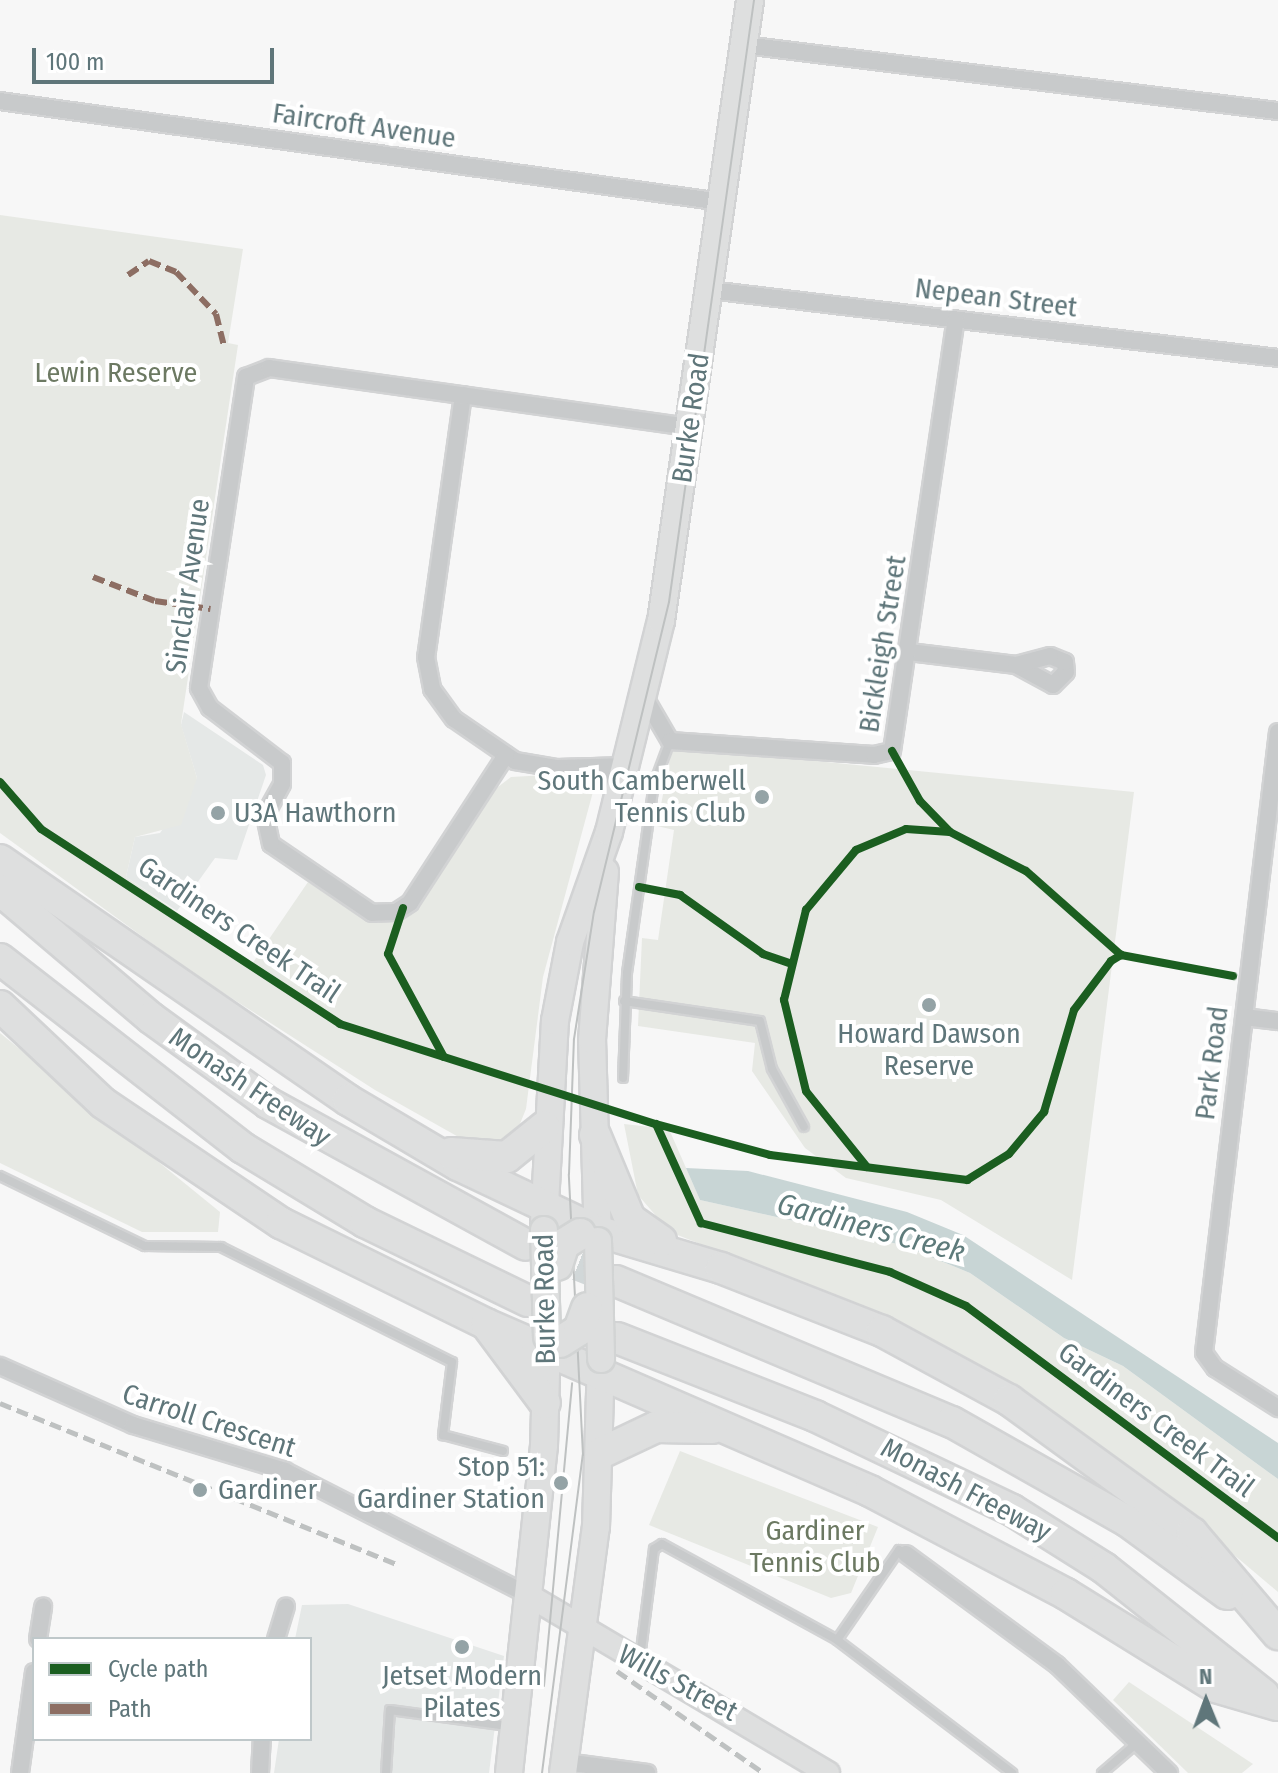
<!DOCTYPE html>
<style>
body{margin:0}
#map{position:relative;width:1278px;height:1773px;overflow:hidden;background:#f7f7f7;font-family:"Fira Sans Condensed",sans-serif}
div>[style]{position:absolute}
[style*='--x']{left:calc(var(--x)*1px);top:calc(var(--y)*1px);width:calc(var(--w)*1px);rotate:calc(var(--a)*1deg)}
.built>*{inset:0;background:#e5e8e7}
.green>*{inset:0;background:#e7e9e4}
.water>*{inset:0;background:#c8d5d5}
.highway-tunnel>*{height:30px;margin-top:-15px;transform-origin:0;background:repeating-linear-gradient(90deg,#d1d7d8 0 30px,transparent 0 45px)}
.roads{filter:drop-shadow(2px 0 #d2d3d4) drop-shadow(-2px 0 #d2d3d4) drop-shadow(0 2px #d2d3d4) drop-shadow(0 -2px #d2d3d4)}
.lane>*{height:8px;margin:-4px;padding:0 4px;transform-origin:4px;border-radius:4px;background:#c8cacb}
.street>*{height:16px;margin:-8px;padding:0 8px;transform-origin:8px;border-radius:8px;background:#c8cacb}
.secondary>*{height:22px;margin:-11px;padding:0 11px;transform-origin:11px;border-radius:11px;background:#dedfdf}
.primary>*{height:26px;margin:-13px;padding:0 13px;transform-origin:13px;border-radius:13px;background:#dedfdf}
.highway>*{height:30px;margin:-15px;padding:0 15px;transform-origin:15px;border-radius:15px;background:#dedfdf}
.tram>*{height:2px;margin:-1px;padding:0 1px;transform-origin:1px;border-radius:1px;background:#bec1c1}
.rail>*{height:5px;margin-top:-2.5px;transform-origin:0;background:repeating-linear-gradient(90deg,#bec1c1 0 12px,transparent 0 18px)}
.bridges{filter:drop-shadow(2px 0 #d2d4d4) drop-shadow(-2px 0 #d2d4d4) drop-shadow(0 2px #d2d4d4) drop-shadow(0 -2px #d2d4d4)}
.primary-bridge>*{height:26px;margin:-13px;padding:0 13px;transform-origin:13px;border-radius:13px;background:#dedfdf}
.highway-bridge>*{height:30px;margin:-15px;padding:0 15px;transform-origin:15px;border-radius:15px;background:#dedfdf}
.quiet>*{height:6px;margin-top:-3px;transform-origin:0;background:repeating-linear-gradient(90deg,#8d6e63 0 12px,transparent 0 18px)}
.cycleway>*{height:8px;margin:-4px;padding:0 4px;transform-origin:4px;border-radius:4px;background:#1b5e20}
.dots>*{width:22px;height:22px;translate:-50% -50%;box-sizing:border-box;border:4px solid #fff;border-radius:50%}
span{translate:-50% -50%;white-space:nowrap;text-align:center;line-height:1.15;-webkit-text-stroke:8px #fff;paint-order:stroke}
.street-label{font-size:28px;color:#5f767a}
.park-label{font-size:28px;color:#6c7962}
.poi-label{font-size:28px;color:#5f767a}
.right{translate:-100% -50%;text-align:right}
.left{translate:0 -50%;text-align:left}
.water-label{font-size:30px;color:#5e7b7b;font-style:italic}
.legend{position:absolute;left:32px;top:1637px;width:280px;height:104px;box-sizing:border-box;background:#fff;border:2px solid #bfc8ca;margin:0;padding:10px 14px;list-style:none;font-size:24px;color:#5f767a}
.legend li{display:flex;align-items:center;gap:16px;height:40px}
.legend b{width:40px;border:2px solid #bfc8ca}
.north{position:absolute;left:1166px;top:1661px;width:80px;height:80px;-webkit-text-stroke:6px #fff;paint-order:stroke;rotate:359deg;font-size:22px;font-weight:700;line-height:32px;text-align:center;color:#5f767a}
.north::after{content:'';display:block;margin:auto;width:28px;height:36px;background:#5f767a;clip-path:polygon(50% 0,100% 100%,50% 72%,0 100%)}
.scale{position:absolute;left:32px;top:48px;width:242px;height:36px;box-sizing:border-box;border:4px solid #5f767a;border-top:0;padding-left:10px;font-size:24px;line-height:28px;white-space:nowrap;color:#5f767a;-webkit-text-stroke:6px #fff;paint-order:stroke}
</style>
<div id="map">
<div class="built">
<i style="clip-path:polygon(184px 712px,263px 765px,266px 775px,237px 860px,215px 858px,177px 911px,126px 877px,135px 837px,160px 833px,197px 778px,181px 725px)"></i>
<i style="clip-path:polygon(348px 1604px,504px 1656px,489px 1773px,274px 1773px,279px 1739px,310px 1739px,310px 1639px,295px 1639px,302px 1605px)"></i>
</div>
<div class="green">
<i style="clip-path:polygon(0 215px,243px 249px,228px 343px,238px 345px,181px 724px,197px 778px,181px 825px,135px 837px,126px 877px,252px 964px,308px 882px,372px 922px,408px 917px,494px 790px,511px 777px,547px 775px,594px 788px,543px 977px,526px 1109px,515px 1136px,504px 1142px,471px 1144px,375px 1090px,194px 974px,0 833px)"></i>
<i style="clip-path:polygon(672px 747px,1134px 792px,1072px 1280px,941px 1200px,846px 1178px,805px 1148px,752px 1071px,755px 1043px,638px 1026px,642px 938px,658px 940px,674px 830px,657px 826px)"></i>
<i style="clip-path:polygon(0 1033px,220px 1212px,218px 1232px,142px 1232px,0 1163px)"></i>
<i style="clip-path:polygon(624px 1124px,669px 1129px,700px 1200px,902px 1245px,970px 1273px,1064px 1338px,1123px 1366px,1278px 1479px,1278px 1592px,1181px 1510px,977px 1365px,852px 1304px,670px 1232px,638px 1195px)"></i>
<i style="clip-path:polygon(680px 1451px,878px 1527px,851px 1593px,831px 1598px,649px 1525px)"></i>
<i style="clip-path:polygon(1129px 1682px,1253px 1764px,1242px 1773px,1188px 1773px,1113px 1700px)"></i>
</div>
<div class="water">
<i style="clip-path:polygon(686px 1168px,748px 1171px,907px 1212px,963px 1235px,1278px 1443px,1278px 1479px,1123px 1366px,1064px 1338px,970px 1273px,902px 1245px,700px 1200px)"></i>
</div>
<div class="highway-tunnel">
<i style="--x:536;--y:1249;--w:86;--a:21.8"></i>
</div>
<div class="roads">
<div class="lane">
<i style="--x:624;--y:1001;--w:137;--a:8.4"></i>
<i style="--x:760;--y:1021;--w:49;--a:76"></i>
<i style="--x:772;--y:1069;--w:66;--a:61.1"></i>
<i style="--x:623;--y:1078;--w:105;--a:-87.8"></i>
<i style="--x:627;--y:973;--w:191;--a:-81.9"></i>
<i style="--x:654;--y:784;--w:46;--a:-69.6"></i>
<i style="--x:0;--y:1176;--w:161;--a:25.8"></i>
<i style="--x:145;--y:1246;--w:76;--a:0.8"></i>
<i style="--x:221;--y:1247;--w:258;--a:26.5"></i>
<i style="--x:452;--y:1362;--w:74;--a:97"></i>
<i style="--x:443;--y:1435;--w:62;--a:14.9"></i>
<i style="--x:837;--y:1640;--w:109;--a:-55.4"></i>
<i style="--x:899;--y:1550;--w:8;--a:30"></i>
<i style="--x:640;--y:1658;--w:110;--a:-82.7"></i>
<i style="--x:654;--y:1549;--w:9;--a:-32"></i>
<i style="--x:662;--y:1544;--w:200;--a:28.7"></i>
<i style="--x:837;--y:1640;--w:220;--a:37.2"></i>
<i style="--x:386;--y:1773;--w:63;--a:-86.4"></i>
<i style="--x:390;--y:1710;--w:119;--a:7.7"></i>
<i style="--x:1102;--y:1773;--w:48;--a:-40.7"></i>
</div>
<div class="street">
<i style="--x:744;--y:45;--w:538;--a:7.05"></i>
<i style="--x:0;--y:101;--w:728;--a:7.97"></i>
<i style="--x:709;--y:290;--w:573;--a:6.81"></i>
<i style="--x:463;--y:395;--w:265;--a:98"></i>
<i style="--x:426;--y:657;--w:33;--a:79"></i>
<i style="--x:432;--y:689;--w:37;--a:54"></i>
<i style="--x:454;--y:719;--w:74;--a:34.5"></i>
<i style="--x:515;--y:761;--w:43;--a:9.5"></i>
<i style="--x:557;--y:768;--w:71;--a:-1.6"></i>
<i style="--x:909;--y:652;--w:108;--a:6.9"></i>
<i style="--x:1016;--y:665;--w:42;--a:28.4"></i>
<i style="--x:1053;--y:685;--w:18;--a:-45"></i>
<i style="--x:1066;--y:672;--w:10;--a:-96"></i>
<i style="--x:1065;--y:662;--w:16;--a:-158"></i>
<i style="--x:1050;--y:656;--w:35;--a:165"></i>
<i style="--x:645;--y:698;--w:50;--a:59.8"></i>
<i style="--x:670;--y:741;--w:204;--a:3.9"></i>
<i style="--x:874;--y:755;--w:18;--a:-13"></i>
<i style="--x:892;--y:751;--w:436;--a:-81.6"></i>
<i style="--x:1278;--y:732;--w:625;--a:96.8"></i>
<i style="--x:1204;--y:1353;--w:19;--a:54"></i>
<i style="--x:1215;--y:1368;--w:75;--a:32.4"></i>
<i style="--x:506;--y:755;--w:176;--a:123"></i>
<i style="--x:410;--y:903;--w:17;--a:147"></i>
<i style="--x:396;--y:912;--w:24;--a:178"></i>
<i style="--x:372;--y:913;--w:122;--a:-145.7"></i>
<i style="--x:271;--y:844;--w:30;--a:-102"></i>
<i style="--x:265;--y:815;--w:35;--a:-61"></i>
<i style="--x:282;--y:784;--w:21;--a:-90"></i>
<i style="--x:282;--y:763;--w:91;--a:-142.6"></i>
<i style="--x:210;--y:708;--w:23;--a:-119"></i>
<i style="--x:199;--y:688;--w:315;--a:-81.4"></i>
<i style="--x:246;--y:377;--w:25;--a:-21"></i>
<i style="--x:269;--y:368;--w:425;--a:8"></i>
<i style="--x:566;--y:772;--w:57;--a:13.1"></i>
<i style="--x:1244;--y:1017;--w:34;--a:7"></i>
<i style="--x:0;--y:1366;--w:145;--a:23.9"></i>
<i style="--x:133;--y:1425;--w:159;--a:16.8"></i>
<i style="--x:285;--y:1471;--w:273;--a:27"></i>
<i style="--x:906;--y:1554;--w:187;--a:36.3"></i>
<i style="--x:1057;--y:1665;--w:156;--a:44"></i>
<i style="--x:38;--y:1639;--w:33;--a:-81"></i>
<i style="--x:276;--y:1639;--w:34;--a:-73"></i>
<i style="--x:565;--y:1762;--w:83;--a:7.6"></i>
<i style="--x:20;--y:1773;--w:102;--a:-82.1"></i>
<i style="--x:260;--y:1773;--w:34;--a:-87"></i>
</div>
<div class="secondary">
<i style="--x:528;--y:1595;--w:349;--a:30.7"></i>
</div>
<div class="primary">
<i style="--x:544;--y:1223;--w:202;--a:-86.9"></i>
<i style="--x:555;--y:1021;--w:80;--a:-79.2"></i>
<i style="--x:570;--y:942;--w:117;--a:-70.5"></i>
<i style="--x:609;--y:832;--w:217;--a:-76.2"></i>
<i style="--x:661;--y:621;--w:627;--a:-81.84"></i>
<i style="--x:598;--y:1241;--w:201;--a:-91.7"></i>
<i style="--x:592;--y:1040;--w:169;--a:-85.6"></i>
<i style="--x:509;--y:1773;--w:329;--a:-83.9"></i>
<i style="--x:544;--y:1446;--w:109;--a:-88.4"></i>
<i style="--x:563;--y:1773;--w:248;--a:-82.4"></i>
<i style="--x:596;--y:1527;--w:168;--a:-88.3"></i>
</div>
<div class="highway">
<i style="--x:0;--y:860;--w:423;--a:34.6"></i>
<i style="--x:348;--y:1100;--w:128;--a:30.6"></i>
<i style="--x:458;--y:1165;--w:154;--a:25.4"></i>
<i style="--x:597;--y:1231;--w:129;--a:16.6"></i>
<i style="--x:721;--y:1268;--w:173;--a:21.4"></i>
<i style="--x:882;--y:1331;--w:145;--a:28.5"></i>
<i style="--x:1009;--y:1400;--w:226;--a:36"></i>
<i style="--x:1192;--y:1533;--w:133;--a:49.6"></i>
<i style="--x:0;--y:890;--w:198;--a:40.3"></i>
<i style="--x:151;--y:1018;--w:145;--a:36"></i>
<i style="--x:268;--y:1103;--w:294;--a:28.8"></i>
<i style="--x:0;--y:959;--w:308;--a:37.9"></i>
<i style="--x:243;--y:1148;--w:143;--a:31.2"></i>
<i style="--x:365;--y:1222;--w:181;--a:25.9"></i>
<i style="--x:0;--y:1006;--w:141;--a:43.3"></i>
<i style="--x:103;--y:1103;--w:215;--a:34"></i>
<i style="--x:281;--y:1223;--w:229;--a:26.2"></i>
<i style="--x:486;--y:1324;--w:419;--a:23.5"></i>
<i style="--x:870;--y:1491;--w:221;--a:27.7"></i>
<i style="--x:1066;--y:1594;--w:176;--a:31.8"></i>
<i style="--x:1216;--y:1687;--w:64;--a:16.4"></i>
<i style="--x:595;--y:1135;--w:91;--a:67.4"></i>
<i style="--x:630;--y:1219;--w:38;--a:35"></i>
<i style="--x:451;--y:1153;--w:56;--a:4.1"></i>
<i style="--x:507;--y:1157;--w:48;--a:-39"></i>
<i style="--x:616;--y:1281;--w:364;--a:22.8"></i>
<i style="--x:952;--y:1422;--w:201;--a:29.5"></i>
<i style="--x:1127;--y:1521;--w:124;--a:36.1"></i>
<i style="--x:487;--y:1325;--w:97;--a:53.4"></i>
<i style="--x:617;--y:1338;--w:213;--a:21.5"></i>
<i style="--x:815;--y:1416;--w:218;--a:25.5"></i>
<i style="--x:1012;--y:1510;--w:109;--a:32.2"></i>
<i style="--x:1104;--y:1568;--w:204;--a:38.4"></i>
<i style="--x:601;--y:1453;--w:61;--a:-25.3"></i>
<i style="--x:656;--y:1427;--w:56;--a:1"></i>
</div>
</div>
<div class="tram">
<i style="--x:544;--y:1686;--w:304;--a:-84.7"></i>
<i style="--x:542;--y:1773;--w:321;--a:-82.7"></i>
<i style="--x:583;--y:1455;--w:281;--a:-92.9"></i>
<i style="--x:569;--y:1174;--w:135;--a:-87.9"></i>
<i style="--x:574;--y:1039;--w:129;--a:-81.1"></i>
<i style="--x:594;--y:912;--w:319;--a:-76.4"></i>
<i style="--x:669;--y:602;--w:608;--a:-81.96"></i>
</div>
<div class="rail">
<i style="--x:0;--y:1403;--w:431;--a:22.1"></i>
<i style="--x:617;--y:1671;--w:179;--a:34.8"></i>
</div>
<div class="bridges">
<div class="primary-bridge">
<i style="--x:544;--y:1230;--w:107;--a:88.4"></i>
<i style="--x:598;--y:1241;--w:118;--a:88.5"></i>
</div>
<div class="highway-bridge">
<i style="--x:557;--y:1265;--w:22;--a:-72"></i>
<i style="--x:564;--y:1244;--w:19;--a:-32"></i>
<i style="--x:560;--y:1342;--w:22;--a:-32"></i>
<i style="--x:579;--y:1330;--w:23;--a:-70"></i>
</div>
</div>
<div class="quiet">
<i style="--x:128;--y:275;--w:25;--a:-34"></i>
<i style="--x:149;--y:261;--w:29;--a:22"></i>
<i style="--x:176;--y:272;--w:58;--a:46.4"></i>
<i style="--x:216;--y:314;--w:32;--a:76"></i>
<i style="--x:93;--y:577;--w:66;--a:21.2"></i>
<i style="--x:155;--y:601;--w:56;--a:8.3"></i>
</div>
<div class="cycleway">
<i style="--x:892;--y:751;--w:57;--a:60.8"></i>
<i style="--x:920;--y:801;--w:43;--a:45.9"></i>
<i style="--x:0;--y:782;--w:62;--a:48.9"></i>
<i style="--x:41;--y:829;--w:357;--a:33.1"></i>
<i style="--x:340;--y:1024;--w:331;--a:17.6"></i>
<i style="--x:656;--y:1124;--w:109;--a:65.6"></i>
<i style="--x:701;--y:1223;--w:195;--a:14.5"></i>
<i style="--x:890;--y:1272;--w:83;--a:24.1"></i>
<i style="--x:966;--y:1306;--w:389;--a:36.6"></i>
<i style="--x:639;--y:887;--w:42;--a:11"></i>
<i style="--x:680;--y:895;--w:102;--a:35.4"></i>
<i style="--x:763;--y:954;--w:28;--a:19"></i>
<i style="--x:403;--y:908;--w:48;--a:108.1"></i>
<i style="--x:388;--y:954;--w:117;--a:61.5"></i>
<i style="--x:656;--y:1124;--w:118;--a:15.2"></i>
<i style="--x:770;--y:1155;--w:199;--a:7.2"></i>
<i style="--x:967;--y:1180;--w:49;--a:-31.8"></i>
<i style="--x:1009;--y:1154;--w:55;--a:-50.2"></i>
<i style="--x:1044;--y:1112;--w:106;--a:-73.6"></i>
<i style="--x:1074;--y:1010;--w:61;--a:-52.9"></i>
<i style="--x:1111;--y:961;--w:12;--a:-31"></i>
<i style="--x:1121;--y:955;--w:114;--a:10.6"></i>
<i style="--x:867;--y:1167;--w:97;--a:-128.8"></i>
<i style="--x:806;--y:1091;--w:94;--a:-103.6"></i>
<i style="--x:784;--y:1000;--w:93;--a:-76.3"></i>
<i style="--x:806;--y:910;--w:78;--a:-50.2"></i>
<i style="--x:856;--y:850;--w:54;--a:-22.8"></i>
<i style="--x:906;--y:829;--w:44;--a:3.9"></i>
<i style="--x:950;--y:832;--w:85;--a:27.2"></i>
<i style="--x:1026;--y:871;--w:127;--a:41.5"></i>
</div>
<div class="dots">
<i style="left:762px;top:797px;background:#94a3a6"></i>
<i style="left:218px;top:813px;background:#94a3a6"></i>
<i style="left:929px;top:1005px;background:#94a3a6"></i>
<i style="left:561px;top:1483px;background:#94a3a6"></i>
<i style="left:200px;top:1490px;background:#94a3a6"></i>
<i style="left:462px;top:1647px;background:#94a3a6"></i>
</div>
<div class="street-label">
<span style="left:364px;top:126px;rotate:8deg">Faircroft Avenue</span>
<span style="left:996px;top:298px;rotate:7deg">Nepean Street</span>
<span style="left:691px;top:418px;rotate:-82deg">Burke Road</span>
<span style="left:188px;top:586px;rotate:-82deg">Sinclair Avenue</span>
<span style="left:883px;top:644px;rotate:-81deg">Bickleigh Street</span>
<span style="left:239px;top:930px;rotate:34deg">Gardiners Creek Trail</span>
<span style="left:1212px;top:1063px;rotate:-83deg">Park Road</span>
<span style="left:250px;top:1087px;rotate:34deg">Monash Freeway</span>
<span style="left:545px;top:1299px;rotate:-91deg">Burke Road</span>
<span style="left:1156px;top:1420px;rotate:37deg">Gardiners Creek Trail</span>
<span style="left:209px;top:1421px;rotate:18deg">Carroll Crescent</span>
<span style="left:966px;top:1490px;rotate:28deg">Monash Freeway</span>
<span style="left:678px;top:1683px;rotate:28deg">Wills Street</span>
</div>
<div class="park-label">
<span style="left:116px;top:373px">Lewin Reserve</span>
<span style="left:815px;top:1547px">Gardiner<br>Tennis Club</span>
</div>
<div class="poi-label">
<span class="right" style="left:746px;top:797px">South Camberwell<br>Tennis Club</span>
<span class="left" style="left:234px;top:813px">U3A Hawthorn</span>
<span style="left:929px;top:1050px">Howard Dawson<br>Reserve</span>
<span class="right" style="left:545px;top:1483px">Stop 51:<br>Gardiner Station</span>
<span class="left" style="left:218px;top:1490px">Gardiner</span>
<span style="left:462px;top:1692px">Jetset Modern<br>Pilates</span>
</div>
<div class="water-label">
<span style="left:871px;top:1228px;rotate:15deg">Gardiners Creek</span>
</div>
<ul class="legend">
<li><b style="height:10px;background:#1b5e20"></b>Cycle path</li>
<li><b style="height:10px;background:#8d6e63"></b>Path</li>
</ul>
<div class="north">N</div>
<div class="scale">100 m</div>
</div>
